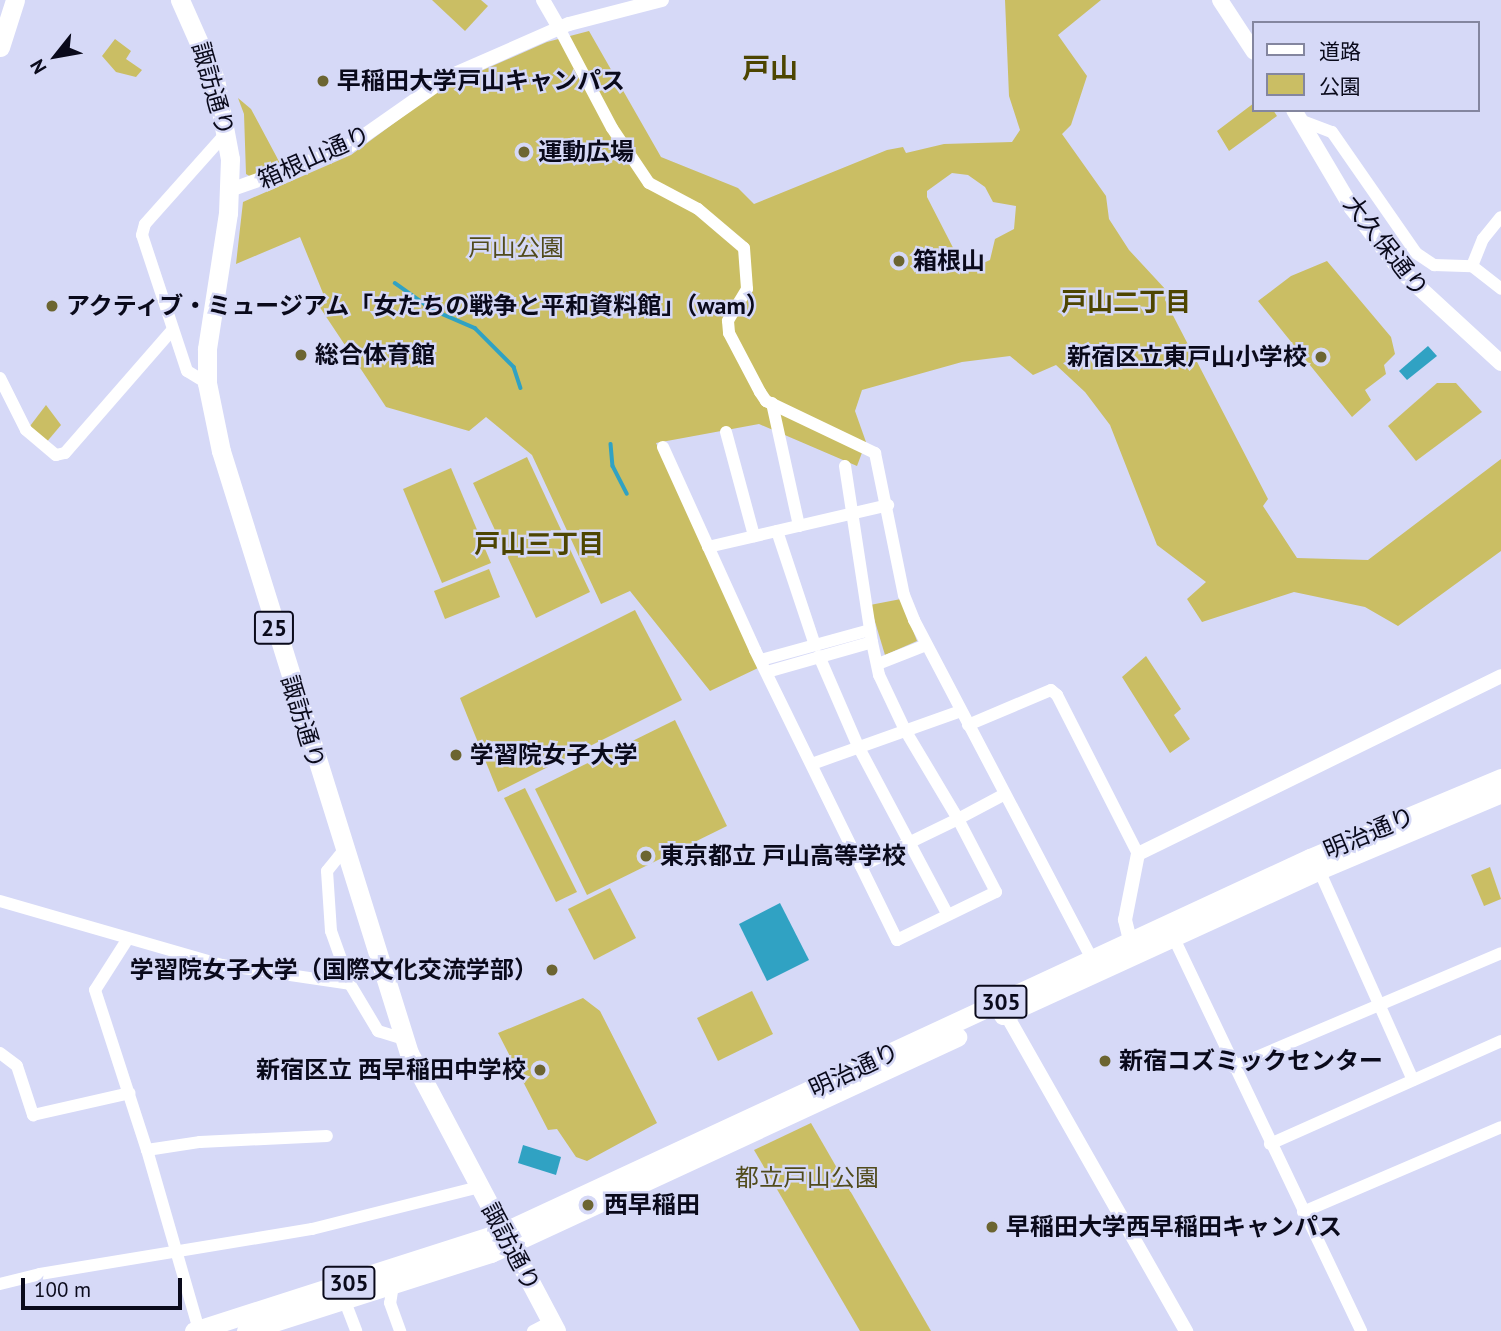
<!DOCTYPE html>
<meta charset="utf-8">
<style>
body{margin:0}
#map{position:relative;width:1501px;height:1331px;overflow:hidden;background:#d6d9f7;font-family:"PT Sans","Noto Sans JP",sans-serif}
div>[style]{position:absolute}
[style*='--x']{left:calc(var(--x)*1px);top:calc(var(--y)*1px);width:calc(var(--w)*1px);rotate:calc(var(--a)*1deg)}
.green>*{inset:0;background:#cabe64}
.water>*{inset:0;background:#30a2c3}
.stream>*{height:3.5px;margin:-1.75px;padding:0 1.75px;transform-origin:1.75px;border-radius:1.75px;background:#30a2c3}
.minor>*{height:12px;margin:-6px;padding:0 6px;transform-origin:6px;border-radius:6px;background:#fff}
.tertiary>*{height:14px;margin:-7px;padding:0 7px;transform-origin:7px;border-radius:7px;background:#fff}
.secondary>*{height:16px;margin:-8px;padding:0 8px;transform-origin:8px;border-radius:8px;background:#fff}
.primary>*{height:19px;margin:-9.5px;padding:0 9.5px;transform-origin:9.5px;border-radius:9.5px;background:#fff}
.dots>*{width:19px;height:19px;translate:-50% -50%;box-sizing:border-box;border:4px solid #d6d9f7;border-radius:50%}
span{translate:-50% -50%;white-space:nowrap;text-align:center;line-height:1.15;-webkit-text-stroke:5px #d6d9f7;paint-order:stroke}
.shield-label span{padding:2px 5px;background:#d6d9f7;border:2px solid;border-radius:5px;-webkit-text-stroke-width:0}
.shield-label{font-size:23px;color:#0a0a1b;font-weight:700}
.poi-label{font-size:24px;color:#0a0a1b;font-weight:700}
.left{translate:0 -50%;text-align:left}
.right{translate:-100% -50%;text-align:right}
.street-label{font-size:24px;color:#0a0a1b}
.park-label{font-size:24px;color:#514b1c}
.neighbourhood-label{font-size:26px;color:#4d4501;font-weight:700}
.quarter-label{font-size:28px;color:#4d4501;font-weight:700}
.legend{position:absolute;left:1252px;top:21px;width:228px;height:91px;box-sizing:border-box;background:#d6d9f7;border:2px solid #84869f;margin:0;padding:9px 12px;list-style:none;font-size:21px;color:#0a0a1b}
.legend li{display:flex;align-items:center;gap:14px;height:35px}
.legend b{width:35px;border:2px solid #84869f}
.north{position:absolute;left:21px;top:21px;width:70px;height:70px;-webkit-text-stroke:5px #d6d9f7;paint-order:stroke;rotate:239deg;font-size:19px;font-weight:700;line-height:28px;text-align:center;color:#0a0a1b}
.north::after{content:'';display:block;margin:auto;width:24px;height:32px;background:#0a0a1b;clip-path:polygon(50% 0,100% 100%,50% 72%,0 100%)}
.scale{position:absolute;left:21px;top:1278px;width:161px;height:32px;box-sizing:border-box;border:4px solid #0a0a1b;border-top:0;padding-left:9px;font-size:21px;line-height:24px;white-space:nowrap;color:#0a0a1b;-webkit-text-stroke:5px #d6d9f7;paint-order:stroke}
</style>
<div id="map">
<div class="green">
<i style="clip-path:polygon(432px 0,481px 0,488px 6px,465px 31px)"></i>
<i style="clip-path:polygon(evenodd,1005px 0,1101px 0,1058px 35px,1087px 76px,1071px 125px,1062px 134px,1106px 196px,1109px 219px,1129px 250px,1167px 291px,1165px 300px,1268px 499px,1263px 506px,1297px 558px,1368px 560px,1501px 459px,1501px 551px,1398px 626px,1365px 607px,1294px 592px,1202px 622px,1187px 599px,1206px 582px,1157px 545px,1110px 425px,1085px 392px,1056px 365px,1033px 375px,1010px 356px,962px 362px,862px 390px,855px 411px,866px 442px,857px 466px,759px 424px,656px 443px,758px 668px,710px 691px,630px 591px,601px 604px,532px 455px,486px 417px,469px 431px,386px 407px,319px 306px,327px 303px,300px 237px,236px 264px,243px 202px,351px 155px,440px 89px,547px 42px,589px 31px,661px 157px,738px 188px,754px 204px,887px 150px,903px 147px,906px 153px,944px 144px,1012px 142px,1020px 130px,1009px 96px,1005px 0,952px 173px,968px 175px,985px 187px,993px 202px,1016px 206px,1014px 229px,995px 239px,990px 260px,965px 271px,927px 197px,927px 191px,952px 173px)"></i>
<i style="clip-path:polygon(115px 39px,131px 51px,126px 59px,142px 70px,136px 77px,116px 72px,102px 56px)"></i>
<i style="clip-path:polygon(238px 98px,251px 109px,282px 167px,253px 178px,246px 174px,244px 114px)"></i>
<i style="clip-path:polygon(1254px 103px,1254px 110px,1273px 110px,1277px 116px,1229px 151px,1217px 131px)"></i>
<i style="clip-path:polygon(1327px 261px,1391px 337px,1395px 354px,1384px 365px,1386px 374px,1365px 390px,1371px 400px,1352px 417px,1258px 301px,1291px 276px)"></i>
<i style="clip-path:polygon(1437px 383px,1456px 383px,1482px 412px,1416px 461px,1388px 426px)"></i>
<i style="clip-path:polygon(46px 405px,61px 425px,45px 444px,27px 430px)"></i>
<i style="clip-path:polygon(527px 457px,590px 592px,536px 618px,473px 483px)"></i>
<i style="clip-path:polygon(451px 468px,491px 563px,442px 583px,403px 489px)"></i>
<i style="clip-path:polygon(489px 569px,500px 597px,445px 619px,434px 591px)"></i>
<i style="clip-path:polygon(901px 599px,917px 641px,885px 655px,870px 605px)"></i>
<i style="clip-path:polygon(635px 610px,682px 700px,498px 792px,460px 698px)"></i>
<i style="clip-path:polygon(1146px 656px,1181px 709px,1174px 715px,1190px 739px,1170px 753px,1122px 677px)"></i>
<i style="clip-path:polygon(675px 720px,727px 826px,587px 895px,535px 789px)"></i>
<i style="clip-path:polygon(525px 788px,577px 892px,556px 902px,504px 798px)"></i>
<i style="clip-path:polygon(1490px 867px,1501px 899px,1484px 906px,1471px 875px)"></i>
<i style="clip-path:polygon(610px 888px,636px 938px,594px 960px,568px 909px)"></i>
<i style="clip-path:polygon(752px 991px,773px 1034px,718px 1061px,697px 1018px)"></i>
<i style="clip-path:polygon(583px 998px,600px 1011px,657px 1123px,587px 1161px,576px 1157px,557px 1129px,548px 1130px,498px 1033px)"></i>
<i style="clip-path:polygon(811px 1123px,931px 1331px,860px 1331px,754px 1150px)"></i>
</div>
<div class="water">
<i style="clip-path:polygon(1428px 346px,1437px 356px,1407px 380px,1399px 371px)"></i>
<i style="clip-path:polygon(780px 903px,809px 960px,767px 981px,739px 924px)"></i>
<i style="clip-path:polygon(523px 1145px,561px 1157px,556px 1175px,518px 1163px)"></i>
</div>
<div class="stream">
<i style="--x:395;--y:283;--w:47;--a:35.4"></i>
<i style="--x:433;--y:310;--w:46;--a:23.2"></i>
<i style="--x:475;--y:328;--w:55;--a:45"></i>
<i style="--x:514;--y:367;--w:22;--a:72"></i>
<i style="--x:611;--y:444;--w:22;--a:85"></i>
<i style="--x:613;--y:466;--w:31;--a:63"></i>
</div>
<div class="minor">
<i style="--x:559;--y:28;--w:113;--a:62.1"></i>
<i style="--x:612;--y:128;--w:66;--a:56.1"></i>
<i style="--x:649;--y:183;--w:55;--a:28"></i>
<i style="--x:698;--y:209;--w:60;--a:40.3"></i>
<i style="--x:744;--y:248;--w:41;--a:85.8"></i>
<i style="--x:747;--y:289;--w:37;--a:121"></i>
<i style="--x:728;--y:321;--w:12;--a:85"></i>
<i style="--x:729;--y:333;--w:67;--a:62.3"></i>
<i style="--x:760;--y:392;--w:11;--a:56"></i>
<i style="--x:766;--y:401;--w:121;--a:25.5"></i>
<i style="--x:875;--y:453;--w:145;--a:78.5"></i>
<i style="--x:904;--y:595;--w:27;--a:68"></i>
<i style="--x:914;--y:620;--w:387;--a:62.3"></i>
<i style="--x:1300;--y:120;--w:34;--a:21"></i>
<i style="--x:1332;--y:132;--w:147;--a:55.2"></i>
<i style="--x:1416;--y:253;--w:22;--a:34"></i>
<i style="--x:1434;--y:265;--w:38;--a:2"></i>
<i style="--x:1472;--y:266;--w:37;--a:38"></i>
<i style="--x:1472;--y:266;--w:29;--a:-68"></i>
<i style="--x:1483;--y:239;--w:28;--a:-51"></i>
<i style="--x:0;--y:378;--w:58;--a:63.4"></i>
<i style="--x:26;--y:430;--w:39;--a:40"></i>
<i style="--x:56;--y:455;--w:9;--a:-13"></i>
<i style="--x:65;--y:453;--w:164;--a:-48.9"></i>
<i style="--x:207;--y:383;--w:23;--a:-149"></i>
<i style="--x:187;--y:371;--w:143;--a:-108.3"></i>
<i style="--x:142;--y:235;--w:11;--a:-75"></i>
<i style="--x:145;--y:224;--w:123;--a:-48.3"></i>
<i style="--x:772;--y:403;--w:126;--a:77.6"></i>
<i style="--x:726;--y:432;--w:108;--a:74.9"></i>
<i style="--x:663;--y:447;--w:223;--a:65.6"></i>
<i style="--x:755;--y:650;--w:323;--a:63.9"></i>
<i style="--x:897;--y:940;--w:110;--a:-25.9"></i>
<i style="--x:996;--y:892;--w:82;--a:-117.5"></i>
<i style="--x:958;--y:819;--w:53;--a:-28"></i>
<i style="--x:845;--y:466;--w:178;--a:81.3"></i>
<i style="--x:777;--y:531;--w:120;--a:71.6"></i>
<i style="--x:708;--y:547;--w:185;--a:-13.1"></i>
<i style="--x:819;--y:656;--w:98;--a:66.6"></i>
<i style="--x:858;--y:746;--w:191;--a:62"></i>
<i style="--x:761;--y:660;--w:113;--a:-15.4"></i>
<i style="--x:878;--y:664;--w:52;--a:-21.6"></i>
<i style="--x:767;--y:672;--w:109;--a:-15.9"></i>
<i style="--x:872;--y:642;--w:34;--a:78"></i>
<i style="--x:879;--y:675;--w:61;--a:64.7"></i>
<i style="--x:905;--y:730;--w:104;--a:59.2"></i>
<i style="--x:958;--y:819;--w:108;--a:154.1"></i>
<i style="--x:968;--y:725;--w:90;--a:-22.9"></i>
<i style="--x:1051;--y:690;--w:8;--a:40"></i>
<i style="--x:1057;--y:695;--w:178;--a:63"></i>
<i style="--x:812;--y:764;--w:158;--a:-19.6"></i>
<i style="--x:344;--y:850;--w:27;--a:129"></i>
<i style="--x:327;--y:871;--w:60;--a:86.2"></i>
<i style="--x:331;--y:931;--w:56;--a:70.3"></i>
<i style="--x:350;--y:984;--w:55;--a:59.2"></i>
<i style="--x:378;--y:1031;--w:27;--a:17"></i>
<i style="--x:1319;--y:870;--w:230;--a:65.9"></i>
<i style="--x:0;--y:901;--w:231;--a:16.1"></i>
<i style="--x:222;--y:965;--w:129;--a:8.4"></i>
<i style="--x:1170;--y:930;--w:444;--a:64.5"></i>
<i style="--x:127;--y:940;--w:59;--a:122.6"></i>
<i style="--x:95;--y:990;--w:168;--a:72"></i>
<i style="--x:0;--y:1053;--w:21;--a:37"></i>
<i style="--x:17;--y:1066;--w:52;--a:71.9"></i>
<i style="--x:33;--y:1115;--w:99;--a:-12.8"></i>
<i style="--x:1233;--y:1067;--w:291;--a:-23"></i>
<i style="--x:1270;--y:1144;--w:253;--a:-24"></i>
<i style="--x:1303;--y:1212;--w:215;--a:-23.2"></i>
<i style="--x:0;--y:1284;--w:41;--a:-14"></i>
<i style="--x:40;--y:1274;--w:276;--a:-9.4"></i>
<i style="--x:312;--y:1229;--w:172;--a:-14.1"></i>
<i style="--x:393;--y:1285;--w:18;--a:99"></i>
<i style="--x:390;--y:1303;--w:30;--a:70"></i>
<i style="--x:344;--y:1299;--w:34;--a:69"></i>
<i style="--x:199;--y:1330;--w:187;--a:-106.1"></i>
<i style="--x:147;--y:1150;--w:54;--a:-8.6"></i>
<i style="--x:200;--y:1142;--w:127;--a:-2.7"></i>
<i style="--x:533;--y:1331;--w:20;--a:-27"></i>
</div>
<div class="tertiary">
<i style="--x:543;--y:0;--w:32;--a:60"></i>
<i style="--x:230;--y:190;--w:122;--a:-19.6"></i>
<i style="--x:345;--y:149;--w:126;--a:-35"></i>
<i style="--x:448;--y:77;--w:132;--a:-23.7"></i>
<i style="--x:569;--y:24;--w:96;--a:-14.5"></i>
<i style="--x:1130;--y:940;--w:21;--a:-104"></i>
<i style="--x:1125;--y:920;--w:67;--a:-78.9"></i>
<i style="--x:1138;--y:854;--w:404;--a:-26.1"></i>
<i style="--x:1006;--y:1014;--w:365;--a:60.4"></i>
</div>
<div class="secondary">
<i style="--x:1220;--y:0;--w:62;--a:56.8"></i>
<i style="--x:1294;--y:110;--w:114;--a:59.4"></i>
<i style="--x:1352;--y:208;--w:80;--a:52.1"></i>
<i style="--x:1401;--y:271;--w:136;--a:42.6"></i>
</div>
<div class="primary">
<i style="--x:180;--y:0;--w:86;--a:66.1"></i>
<i style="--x:215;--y:79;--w:81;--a:79.4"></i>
<i style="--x:230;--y:159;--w:54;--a:92.1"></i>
<i style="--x:228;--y:213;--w:138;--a:98.8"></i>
<i style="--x:207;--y:349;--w:34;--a:90"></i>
<i style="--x:207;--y:383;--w:69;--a:78.4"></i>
<i style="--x:221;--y:451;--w:631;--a:72.66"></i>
<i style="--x:409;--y:1053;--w:314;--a:62.1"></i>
<i style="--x:0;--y:47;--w:49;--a:-72.3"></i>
<i style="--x:1003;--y:1015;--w:348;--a:-24.6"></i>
<i style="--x:1319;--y:870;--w:198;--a:-22.9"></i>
<i style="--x:194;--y:1331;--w:324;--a:-17.8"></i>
<i style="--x:503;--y:1232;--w:889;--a:-24.87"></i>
<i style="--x:1310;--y:858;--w:207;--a:-22.7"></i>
<i style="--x:246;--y:1331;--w:257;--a:-17.7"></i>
<i style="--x:491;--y:1253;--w:514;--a:-24.87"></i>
</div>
<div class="dots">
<i style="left:323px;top:81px;background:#6c6531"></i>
<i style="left:524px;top:152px;background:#6c6531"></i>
<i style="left:899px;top:261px;background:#6c6531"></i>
<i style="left:52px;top:306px;background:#6c6531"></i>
<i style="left:301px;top:355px;background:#6c6531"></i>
<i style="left:1321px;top:357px;background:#6c6531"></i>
<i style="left:456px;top:755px;background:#6c6531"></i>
<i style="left:646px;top:856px;background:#6c6531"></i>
<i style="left:552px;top:970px;background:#6c6531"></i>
<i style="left:1105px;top:1061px;background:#6c6531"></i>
<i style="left:540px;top:1070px;background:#6c6531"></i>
<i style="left:588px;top:1205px;background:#6c6531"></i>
<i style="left:992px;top:1227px;background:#6c6531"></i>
</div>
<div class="shield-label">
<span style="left:274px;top:628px">25</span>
<span style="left:1001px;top:1002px">305</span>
<span style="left:349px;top:1283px">305</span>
</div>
<div class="poi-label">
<span class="left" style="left:337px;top:81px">早稲田大学戸山キャンパス</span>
<span class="left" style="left:538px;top:152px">運動広場</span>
<span class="left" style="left:913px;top:261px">箱根山</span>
<span class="left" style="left:66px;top:306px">アクティブ・ミュージアム「女たちの戦争と平和資料館」（wam）</span>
<span class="left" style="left:315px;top:355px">総合体育館</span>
<span class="right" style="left:1307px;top:357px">新宿区立東戸山小学校</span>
<span class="left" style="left:470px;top:755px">学習院女子大学</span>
<span class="left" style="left:660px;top:856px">東京都立 戸山高等学校</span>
<span class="right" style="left:538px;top:970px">学習院女子大学（国際文化交流学部）</span>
<span class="left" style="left:1119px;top:1061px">新宿コズミックセンター</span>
<span class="right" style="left:526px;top:1070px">新宿区立 西早稲田中学校</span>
<span class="left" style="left:604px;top:1205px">西早稲田</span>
<span class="left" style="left:1006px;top:1227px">早稲田大学西早稲田キャンパス</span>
</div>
<div class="street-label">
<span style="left:213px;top:89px;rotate:74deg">諏訪通り</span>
<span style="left:314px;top:157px;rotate:-24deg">箱根山通り</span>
<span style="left:1386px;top:246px;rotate:52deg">大久保通り</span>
<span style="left:303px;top:722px;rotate:73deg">諏訪通り</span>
<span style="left:1369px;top:833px;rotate:-23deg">明治通り</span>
<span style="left:854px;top:1070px;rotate:-25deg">明治通り</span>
<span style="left:511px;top:1247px;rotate:62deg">諏訪通り</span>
</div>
<div class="park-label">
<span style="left:516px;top:248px">戸山公園</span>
<span style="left:807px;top:1178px">都立戸山公園</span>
</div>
<div class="neighbourhood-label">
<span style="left:1126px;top:302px">戸山二丁目</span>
<span style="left:539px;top:544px">戸山三丁目</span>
</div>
<div class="quarter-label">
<span style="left:770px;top:68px">戸山</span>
</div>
<ul class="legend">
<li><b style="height:9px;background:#fff"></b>道路</li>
<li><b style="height:19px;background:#cabe64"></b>公園</li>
</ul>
<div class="north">N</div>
<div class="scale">100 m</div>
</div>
